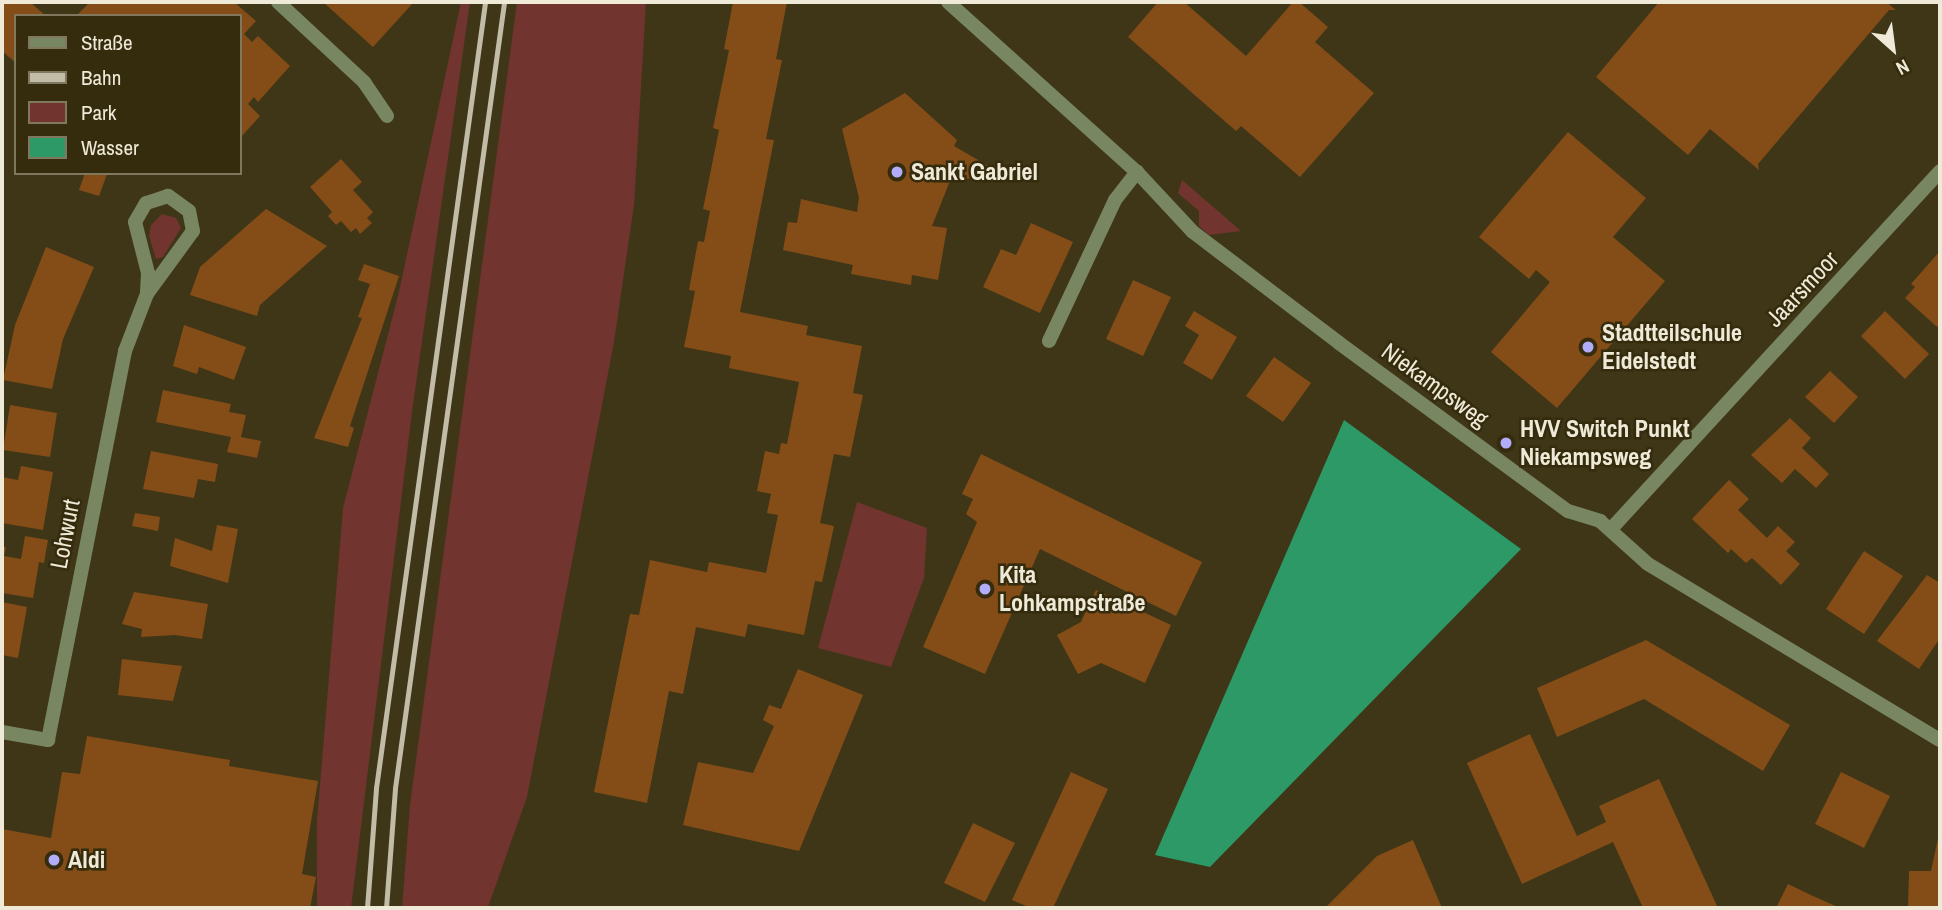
<!DOCTYPE html>
<meta charset="utf-8">
<style>
body{margin:0}
#map{position:relative;width:1942px;height:910px;overflow:hidden;background:#3f3618;font-family:"Archivo Narrow",sans-serif}
div>[style]{position:absolute}
[style*='--x']{left:calc(var(--x)*1px);top:calc(var(--y)*1px);width:calc(var(--w)*1px);rotate:calc(var(--a)*1deg)}
.green>*{inset:0;background:#71342f}
.water>*{inset:0;background:#2d9966}
.building>*{inset:0;background:#844c17}
.lane>*{height:14px;margin:-7px;padding:0 7px;transform-origin:7px;border-radius:7px;background:#788661}
.street>*{height:14px;margin:-7px;padding:0 7px;transform-origin:7px;border-radius:7px;background:#788661}
.rail>*{height:5px;margin:-2.5px;padding:0 2.5px;transform-origin:2.5px;border-radius:2.5px;background:#c2bca7}
.dots>*{width:19px;height:19px;translate:-50% -50%;box-sizing:border-box;border:4px solid #352c0d;border-radius:50%}
span{translate:-50% -50%;white-space:nowrap;text-align:center;line-height:1.15;-webkit-text-stroke:5px #352c0d;paint-order:stroke}
.poi-label{font-size:24px;color:#efe9d8;font-weight:700}
.left{translate:0 -50%;text-align:left}
.street-label{font-size:24px;color:#efe9d8}
.frame{position:absolute;inset:0;border:4px solid #efe9d8;pointer-events:none}
.legend{position:absolute;left:14px;top:14px;width:228px;height:161px;box-sizing:border-box;background:#352c0d;border:2px solid #7f785e;margin:0;padding:9px 12px;list-style:none;font-size:21px;color:#efe9d8}
.legend li{display:flex;align-items:center;gap:14px;height:35px}
.legend b{width:35px;border:2px solid #7f785e}
.north{position:absolute;left:1858px;top:14px;width:70px;height:70px;-webkit-text-stroke:5px #352c0d;paint-order:stroke;rotate:152deg;font-size:19px;font-weight:700;line-height:28px;text-align:center;color:#efe9d8}
.north::after{content:'';display:block;margin:auto;width:24px;height:32px;background:#efe9d8;clip-path:polygon(50% 0,100% 100%,50% 72%,0 100%)}
</style>
<div id="map">
<div class="green">
<i style="clip-path:polygon(461px 2px,470px 2px,412px 412px,351px 908px,317px 908px,317px 821px,343px 508px,399px 292px)"></i>
<i style="clip-path:polygon(517px 2px,646px 2px,634px 205px,614px 342px,527px 797px,488px 907px,402px 908px,410px 805px)"></i>
<i style="clip-path:polygon(1182px 180px,1241px 231px,1209px 235px,1199px 226px,1199px 211px,1178px 193px)"></i>
<i style="clip-path:polygon(162px 214px,176px 218px,181px 228px,163px 257px,156px 259px,149px 236px,151px 225px)"></i>
<i style="clip-path:polygon(857px 502px,927px 528px,924px 578px,891px 667px,818px 648px)"></i>
</div>
<div class="water">
<i style="clip-path:polygon(1344px 420px,1521px 549px,1210px 867px,1155px 855px)"></i>
</div>
<div class="building">
<i style="clip-path:polygon(2px 2px,30px 2px,46px 16px,16px 16px,16px 63px,2px 51px)"></i>
<i style="clip-path:polygon(90px 2px,234px 2px,256px 21px,244px 34px,252px 42px,258px 36px,290px 66px,258px 102px,254px 97px,248px 104px,260px 116px,240px 138px,240px 16px,76px 16px)"></i>
<i style="clip-path:polygon(323px 2px,411px 2px,413px 3px,373px 47px)"></i>
<i style="clip-path:polygon(733px 2px,787px 2px,776px 59px,782px 60px,766px 139px,774px 140px,740px 312px,808px 326px,806px 335px,862px 346px,853px 393px,863px 395px,850px 457px,834px 454px,820px 523px,834px 526px,822px 582px,815px 581px,804px 635px,748px 624px,745px 637px,696px 627px,683px 694px,669px 691px,647px 803px,594px 792px,630px 614px,639px 615px,650px 560px,707px 572px,709px 562px,766px 573px,778px 515px,767px 513px,771px 494px,757px 491px,765px 451px,779px 454px,781px 443px,787px 444px,799px 382px,729px 368px,731px 356px,684px 347px,695px 291px,689px 290px,698px 241px,704px 242px,710px 211px,703px 209px,719px 130px,713px 128px,729px 50px,724px 49px)"></i>
<i style="clip-path:polygon(1158px 2px,1184px 2px,1246px 56px,1293px 2px,1299px 2px,1328px 27px,1315px 42px,1374px 93px,1300px 177px,1241px 126px,1236px 131px,1128px 37px)"></i>
<i style="clip-path:polygon(1659px 2px,1886px 2px,1896px 10px,1889px 10px,1758px 164px,1759px 170px,1710px 129px,1688px 155px,1596px 77px)"></i>
<i style="clip-path:polygon(905px 93px,957px 140px,954px 146px,992px 168px,994px 176px,987px 181px,979px 177px,950px 181px,932px 226px,947px 228px,938px 280px,912px 275px,911px 285px,851px 274px,853px 265px,783px 250px,788px 222px,797px 223px,801px 199px,857px 212px,859px 198px,842px 129px)"></i>
<i style="clip-path:polygon(1568px 132px,1646px 198px,1613px 237px,1665px 281px,1557px 408px,1491px 352px,1550px 282px,1536px 270px,1529px 279px,1479px 237px)"></i>
<i style="clip-path:polygon(341px 159px,362px 182px,353px 190px,373px 212px,367px 218px,372px 223px,360px 234px,356px 228px,351px 232px,341px 221px,336px 225px,328px 216px,332px 212px,310px 187px)"></i>
<i style="clip-path:polygon(85px 173px,107px 174px,99px 196px,79px 190px)"></i>
<i style="clip-path:polygon(266px 209px,327px 246px,260px 305px,257px 316px,190px 295px,200px 267px)"></i>
<i style="clip-path:polygon(1031px 223px,1073px 242px,1040px 313px,983px 287px,1001px 249px,1016px 255px)"></i>
<i style="clip-path:polygon(46px 247px,94px 267px,63px 339px,52px 389px,3px 380px,15px 325px)"></i>
<i style="clip-path:polygon(1940px 251px,1940px 323px,1937px 327px,1905px 298px,1915px 287px,1911px 284px)"></i>
<i style="clip-path:polygon(364px 264px,399px 276px,350px 426px,354px 428px,348px 447px,314px 438px,362px 318px,358px 317px,370px 284px,358px 280px)"></i>
<i style="clip-path:polygon(1133px 280px,1171px 297px,1143px 356px,1106px 339px)"></i>
<i style="clip-path:polygon(1194px 311px,1237px 337px,1212px 380px,1183px 363px,1199px 335px,1185px 326px)"></i>
<i style="clip-path:polygon(1885px 311px,1929px 354px,1905px 379px,1861px 336px)"></i>
<i style="clip-path:polygon(184px 325px,246px 347px,234px 380px,199px 367px,197px 374px,173px 366px)"></i>
<i style="clip-path:polygon(1274px 357px,1311px 383px,1283px 422px,1246px 396px)"></i>
<i style="clip-path:polygon(1830px 371px,1858px 397px,1834px 423px,1805px 397px)"></i>
<i style="clip-path:polygon(163px 390px,231px 404px,229px 412px,246px 415px,241px 437px,261px 441px,257px 458px,227px 452px,231px 437px,156px 422px)"></i>
<i style="clip-path:polygon(10px 405px,57px 413px,50px 457px,3px 450px)"></i>
<i style="clip-path:polygon(1790px 418px,1811px 438px,1802px 448px,1829px 474px,1816px 488px,1795px 469px,1782px 483px,1751px 455px)"></i>
<i style="clip-path:polygon(151px 451px,218px 464px,215px 482px,198px 479px,194px 498px,143px 489px)"></i>
<i style="clip-path:polygon(981px 454px,1202px 562px,1176px 616px,1040px 549px,985px 674px,923px 647px,977px 522px,966px 514px,973px 499px,962px 494px)"></i>
<i style="clip-path:polygon(21px 466px,53px 472px,43px 530px,2px 523px,2px 477px,18px 480px)"></i>
<i style="clip-path:polygon(1729px 480px,1749px 499px,1738px 510px,1767px 538px,1778px 526px,1795px 542px,1786px 551px,1800px 564px,1781px 585px,1752px 558px,1746px 563px,1731px 549px,1728px 553px,1692px 519px)"></i>
<i style="clip-path:polygon(135px 513px,160px 517px,158px 531px,132px 526px)"></i>
<i style="clip-path:polygon(217px 525px,238px 529px,228px 583px,170px 566px,175px 538px,212px 551px)"></i>
<i style="clip-path:polygon(25px 536px,48px 540px,44px 563px,39px 562px,33px 598px,2px 593px,2px 547px,6px 547px,4px 556px,21px 559px)"></i>
<i style="clip-path:polygon(1864px 551px,1903px 576px,1864px 634px,1826px 609px)"></i>
<i style="clip-path:polygon(1927px 575px,1940px 583px,1940px 638px,1919px 669px,1877px 641px)"></i>
<i style="clip-path:polygon(1096px 590px,1171px 625px,1145px 683px,1101px 663px,1078px 674px,1057px 635px,1081px 622px)"></i>
<i style="clip-path:polygon(134px 592px,208px 604px,202px 639px,175px 635px,141px 637px,142px 629px,122px 624px)"></i>
<i style="clip-path:polygon(2px 602px,27px 607px,18px 658px,2px 655px)"></i>
<i style="clip-path:polygon(1646px 640px,1790px 725px,1763px 771px,1644px 699px,1557px 737px,1537px 688px)"></i>
<i style="clip-path:polygon(122px 659px,182px 666px,173px 701px,118px 695px)"></i>
<i style="clip-path:polygon(798px 669px,863px 695px,799px 851px,683px 825px,698px 762px,753px 773px,774px 726px,763px 720px,769px 705px,781px 709px)"></i>
<i style="clip-path:polygon(1530px 734px,1577px 836px,1606px 822px,1599px 806px,1659px 779px,1718px 908px,1643px 908px,1613px 842px,1522px 884px,1467px 763px)"></i>
<i style="clip-path:polygon(87px 736px,230px 760px,229px 766px,318px 781px,302px 874px,316px 877px,310px 908px,2px 908px,2px 829px,51px 838px,62px 772px,80px 774px)"></i>
<i style="clip-path:polygon(1071px 772px,1108px 789px,1053px 908px,1031px 908px,1012px 900px)"></i>
<i style="clip-path:polygon(1841px 772px,1890px 796px,1864px 848px,1815px 824px)"></i>
<i style="clip-path:polygon(973px 823px,1015px 843px,985px 902px,944px 883px)"></i>
<i style="clip-path:polygon(1940px 829px,1940px 908px,1908px 908px,1909px 871px,1931px 871px)"></i>
<i style="clip-path:polygon(1413px 840px,1442px 908px,1325px 908px,1377px 856px)"></i>
<i style="clip-path:polygon(1788px 884px,1813px 896px,1840px 908px,1776px 908px)"></i>
</div>
<div class="lane">
<i style="--x:278;--y:2;--w:117;--a:42.9"></i>
<i style="--x:364;--y:82;--w:41;--a:55.9"></i>
<i style="--x:1049;--y:341;--w:156;--a:-64.9"></i>
<i style="--x:1115;--y:200;--w:36;--a:-52"></i>
</div>
<div class="street">
<i style="--x:948;--y:2;--w:254;--a:42"></i>
<i style="--x:1137;--y:172;--w:82;--a:47"></i>
<i style="--x:1193;--y:232;--w:183;--a:37.2"></i>
<i style="--x:1339;--y:343;--w:284;--a:36.3"></i>
<i style="--x:1568;--y:511;--w:34;--a:17"></i>
<i style="--x:1600;--y:521;--w:64;--a:41.9"></i>
<i style="--x:1648;--y:564;--w:341;--a:31.1"></i>
<i style="--x:1611;--y:529;--w:486;--a:-47.4"></i>
<i style="--x:2;--y:732;--w:47;--a:9.9"></i>
<i style="--x:48;--y:740;--w:397;--a:-78.8"></i>
<i style="--x:125;--y:351;--w:61;--a:-68.9"></i>
<i style="--x:147;--y:294;--w:78;--a:-53.9"></i>
<i style="--x:193;--y:231;--w:20;--a:-101"></i>
<i style="--x:189;--y:211;--w:26;--a:-144"></i>
<i style="--x:168;--y:196;--w:23;--a:162"></i>
<i style="--x:146;--y:203;--w:22;--a:120"></i>
<i style="--x:135;--y:222;--w:53;--a:75.7"></i>
<i style="--x:148;--y:273;--w:21;--a:93"></i>
</div>
<div class="rail">
<i style="--x:367;--y:908;--w:120;--a:-85.7"></i>
<i style="--x:376;--y:788;--w:794;--a:-82.1"></i>
<i style="--x:386;--y:908;--w:120;--a:-85.7"></i>
<i style="--x:395;--y:788;--w:794;--a:-82.1"></i>
</div>
<div class="dots">
<i style="left:897px;top:172px;background:#b2adf9"></i>
<i style="left:1588px;top:347px;background:#b2adf9"></i>
<i style="left:1506px;top:443px;background:#b2adf9"></i>
<i style="left:985px;top:589px;background:#b2adf9"></i>
<i style="left:54px;top:860px;background:#b2adf9"></i>
</div>
<div class="poi-label">
<span class="left" style="left:911px;top:172px">Sankt Gabriel</span>
<span class="left" style="left:1602px;top:347px">Stadtteilschule<br>Eidelstedt</span>
<span class="left" style="left:1520px;top:443px">HVV Switch Punkt<br>Niekampsweg</span>
<span class="left" style="left:999px;top:589px">Kita<br>Lohkampstraße</span>
<span class="left" style="left:68px;top:860px">Aldi</span>
</div>
<div class="street-label">
<span style="left:1802px;top:289px;rotate:-47deg">Jaarsmoor</span>
<span style="left:1435px;top:385px;rotate:36deg">Niekampsweg</span>
<span style="left:65px;top:534px;rotate:-79deg">Lohwurt</span>
</div>
<div class="frame"></div>
<ul class="legend">
<li><b style="height:9px;background:#788661"></b>Straße</li>
<li><b style="height:9px;background:#c2bca7"></b>Bahn</li>
<li><b style="height:19px;background:#71342f"></b>Park</li>
<li><b style="height:19px;background:#2d9966"></b>Wasser</li>
</ul>
<div class="north">N</div>
</div>
